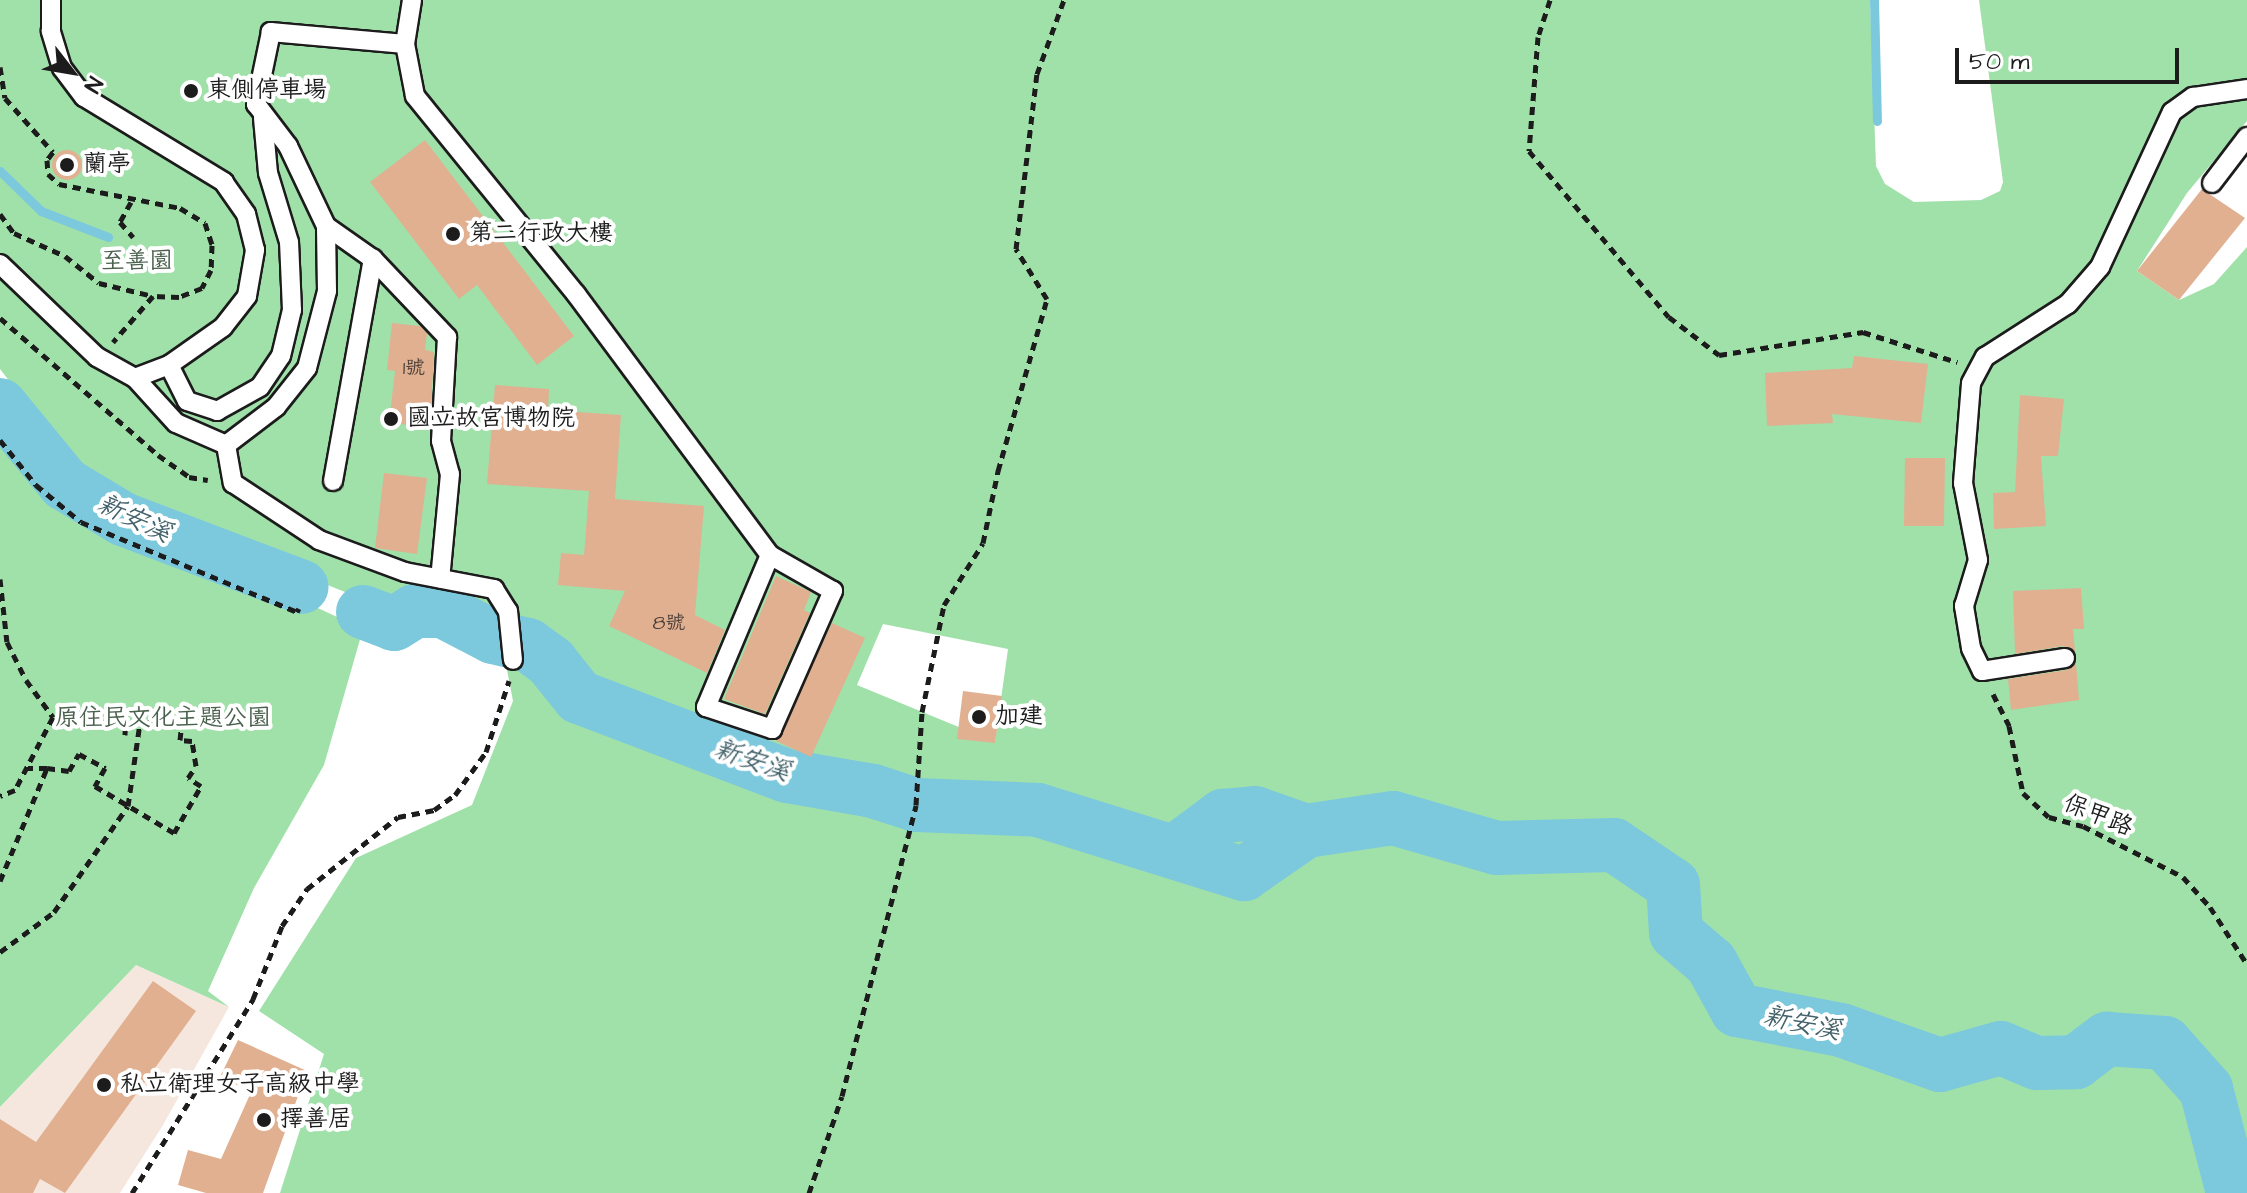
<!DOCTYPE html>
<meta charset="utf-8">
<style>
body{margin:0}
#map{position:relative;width:2247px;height:1193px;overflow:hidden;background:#fff;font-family:"Architects Daughter","LXGW WenKai TC",sans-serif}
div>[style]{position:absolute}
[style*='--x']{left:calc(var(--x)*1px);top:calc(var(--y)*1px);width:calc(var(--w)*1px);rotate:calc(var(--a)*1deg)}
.built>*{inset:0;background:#f6e7de}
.green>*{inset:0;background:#a0e1aa}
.stream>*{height:9px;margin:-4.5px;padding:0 4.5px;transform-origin:4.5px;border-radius:4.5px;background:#7cc8dc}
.river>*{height:54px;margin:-27px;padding:0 27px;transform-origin:27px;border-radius:27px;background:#7cc8dc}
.building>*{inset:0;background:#e0b091}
.round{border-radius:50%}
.path>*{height:5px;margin-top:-2.5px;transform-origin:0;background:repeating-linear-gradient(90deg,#1c1c1c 0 8px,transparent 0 14px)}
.roads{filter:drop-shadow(2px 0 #1c1c1c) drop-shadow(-2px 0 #1c1c1c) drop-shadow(0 2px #1c1c1c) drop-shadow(0 -2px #1c1c1c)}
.service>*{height:18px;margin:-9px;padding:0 9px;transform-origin:9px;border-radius:9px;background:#fff}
.dots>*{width:22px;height:22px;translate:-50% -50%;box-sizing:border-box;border:4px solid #fff;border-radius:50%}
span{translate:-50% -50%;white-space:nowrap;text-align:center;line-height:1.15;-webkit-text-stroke:8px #fff;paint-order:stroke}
.number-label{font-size:20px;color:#4d4139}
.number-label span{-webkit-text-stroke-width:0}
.poi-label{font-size:24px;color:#1c1c1c}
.left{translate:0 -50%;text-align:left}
.park-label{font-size:24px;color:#4a614e}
.street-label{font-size:24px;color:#1c1c1c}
.water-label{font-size:26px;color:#426169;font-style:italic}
.north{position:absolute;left:32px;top:32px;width:80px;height:80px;-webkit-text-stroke:6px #fff;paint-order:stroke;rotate:121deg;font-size:22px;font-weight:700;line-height:32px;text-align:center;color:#1c1c1c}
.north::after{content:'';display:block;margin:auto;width:28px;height:36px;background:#1c1c1c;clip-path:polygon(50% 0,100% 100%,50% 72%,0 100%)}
.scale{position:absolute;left:1955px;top:48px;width:224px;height:36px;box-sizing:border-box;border:4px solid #1c1c1c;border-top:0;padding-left:10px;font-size:24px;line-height:28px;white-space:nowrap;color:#1c1c1c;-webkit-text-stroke:6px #fff;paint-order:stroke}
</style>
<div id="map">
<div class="built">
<i style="clip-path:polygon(136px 965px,229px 1007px,163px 1125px,120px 1193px,0 1193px,0 1107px)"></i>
</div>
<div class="green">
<i style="clip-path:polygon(evenodd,0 0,1870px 0,1876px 166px,1885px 184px,1914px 202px,1981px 200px,2000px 191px,2003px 182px,1979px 0,2247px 0,2247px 121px,2187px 193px,2137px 271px,2179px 300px,2214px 284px,2247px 247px,2247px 1193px,280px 1193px,324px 1054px,259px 1011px,356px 858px,472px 805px,513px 701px,497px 618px,420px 590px,382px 607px,144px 511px,80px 472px,0 369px,0 0,883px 624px,1008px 649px,995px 742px,857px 685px,883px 624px)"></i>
<i style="clip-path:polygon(0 422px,46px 486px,110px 527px,264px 583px,363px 629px,324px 765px,254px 888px,208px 991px,229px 1007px,136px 965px,0 1107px)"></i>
</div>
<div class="stream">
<i style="--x:1874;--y:0;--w:121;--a:88.6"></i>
<i style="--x:0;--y:171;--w:57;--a:44.3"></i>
<i style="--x:41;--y:211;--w:72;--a:21.2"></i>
</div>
<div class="river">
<i style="--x:0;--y:405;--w:102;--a:50.6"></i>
<i style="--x:65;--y:484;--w:68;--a:31.1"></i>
<i style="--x:123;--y:519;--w:191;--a:20.8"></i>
<i style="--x:363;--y:612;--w:33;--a:21"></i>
<i style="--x:394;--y:624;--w:25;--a:-32"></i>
<i style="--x:415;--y:611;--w:28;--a:0"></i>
<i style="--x:443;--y:611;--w:56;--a:27.5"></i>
<i style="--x:493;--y:637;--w:36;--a:13"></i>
<i style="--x:528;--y:645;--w:29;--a:36"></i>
<i style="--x:551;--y:662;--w:45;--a:51.3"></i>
<i style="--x:579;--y:697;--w:222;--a:20.8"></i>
<i style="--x:787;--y:776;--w:87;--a:9.9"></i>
<i style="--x:873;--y:791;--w:45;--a:18"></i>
<i style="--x:916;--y:805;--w:122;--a:2.3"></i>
<i style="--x:1038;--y:810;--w:216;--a:17.3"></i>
<i style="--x:1244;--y:874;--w:75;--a:-34.7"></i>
<i style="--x:1306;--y:831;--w:88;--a:-8.5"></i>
<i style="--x:1393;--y:818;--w:108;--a:16.1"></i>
<i style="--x:1497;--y:848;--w:117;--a:-1.5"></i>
<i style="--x:1614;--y:845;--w:71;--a:34.1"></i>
<i style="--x:1673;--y:885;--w:48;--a:86.4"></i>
<i style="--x:1676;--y:933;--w:46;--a:40.6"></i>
<i style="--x:1711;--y:963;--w:54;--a:61"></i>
<i style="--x:1737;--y:1010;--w:106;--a:10.9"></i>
<i style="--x:1841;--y:1030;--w:105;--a:19.5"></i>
<i style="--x:1940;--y:1065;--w:63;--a:-15.6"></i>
<i style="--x:2001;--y:1048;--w:39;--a:23"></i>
<i style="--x:2037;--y:1063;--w:39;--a:-1"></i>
<i style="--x:2076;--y:1062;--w:39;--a:-37"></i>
<i style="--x:2107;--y:1039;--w:58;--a:3.9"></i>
<i style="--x:2165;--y:1043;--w:62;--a:48.3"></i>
<i style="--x:2206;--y:1089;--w:107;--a:75.4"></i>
<i style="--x:1176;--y:851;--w:59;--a:-36.7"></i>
<i style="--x:1223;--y:816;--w:32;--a:-5"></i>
<i style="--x:1255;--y:813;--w:54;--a:19.4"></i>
</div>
<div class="building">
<i style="clip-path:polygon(425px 140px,574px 336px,537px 365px,477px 285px,459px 299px,370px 182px)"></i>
<i class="round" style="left:52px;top:150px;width:30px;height:30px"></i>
<i style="clip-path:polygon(2202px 189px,2245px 218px,2179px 300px,2137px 271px)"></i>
<i style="clip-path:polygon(392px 323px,420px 326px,427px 333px,425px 350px,434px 352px,430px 427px,389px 423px,395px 371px,387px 370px)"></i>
<i style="clip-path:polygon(1854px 356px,1928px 364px,1921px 423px,1832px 414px,1833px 423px,1767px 426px,1765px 373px,1852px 368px)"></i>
<i style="clip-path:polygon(495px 385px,549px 389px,548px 410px,621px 415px,615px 499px,704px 506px,695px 615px,725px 630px,707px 673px,609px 626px,625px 591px,558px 585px,561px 553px,584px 555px,589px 491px,487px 484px)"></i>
<i style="clip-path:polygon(2020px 395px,2064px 399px,2058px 456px,2041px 456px,2046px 526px,1994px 529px,1993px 493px,2015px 492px)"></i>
<i style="clip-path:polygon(1905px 458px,1945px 458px,1944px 526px,1904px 526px)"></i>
<i style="clip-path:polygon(384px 473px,427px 478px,417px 554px,375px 548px)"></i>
<i style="clip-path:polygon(776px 576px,811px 592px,804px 610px,810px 613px,765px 714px,724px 699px)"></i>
<i style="clip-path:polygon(2081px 588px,2084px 629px,2073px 629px,2075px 651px,2063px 646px,2015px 654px,2013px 591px)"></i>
<i style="clip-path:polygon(832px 623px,865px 638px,811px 757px,776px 741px)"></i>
<i style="clip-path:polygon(2076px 663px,2079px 700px,2011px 710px,2008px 679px,2067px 670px)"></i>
<i style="clip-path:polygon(963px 691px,1002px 696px,995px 743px,957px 739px)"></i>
<i style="clip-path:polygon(153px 981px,196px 1011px,65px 1193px,40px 1179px,33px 1193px,0 1193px,0 1119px,36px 1142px)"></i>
<i style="clip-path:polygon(238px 1040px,307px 1071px,263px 1193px,206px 1193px,178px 1185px,188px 1150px,221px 1159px,252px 1090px,219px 1079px)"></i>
</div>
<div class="path">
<i style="--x:1550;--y:0;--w:39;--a:108"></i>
<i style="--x:1538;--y:37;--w:114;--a:94.5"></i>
<i style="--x:1529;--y:151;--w:217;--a:49.9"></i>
<i style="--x:1669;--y:317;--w:63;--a:37.2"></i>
<i style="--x:1719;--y:355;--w:146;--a:-9.1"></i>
<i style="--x:1863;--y:332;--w:99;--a:17.7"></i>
<i style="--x:0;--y:67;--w:31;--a:81"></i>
<i style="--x:5;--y:98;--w:72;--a:48.4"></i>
<i style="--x:53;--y:152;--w:10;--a:127"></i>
<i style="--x:47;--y:160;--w:14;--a:86"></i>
<i style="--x:48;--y:174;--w:15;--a:42"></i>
<i style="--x:59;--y:184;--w:123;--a:11.2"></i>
<i style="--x:180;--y:208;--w:29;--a:31"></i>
<i style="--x:205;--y:223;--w:23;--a:72"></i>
<i style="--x:212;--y:245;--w:25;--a:92"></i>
<i style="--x:211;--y:270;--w:20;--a:117"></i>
<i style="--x:202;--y:288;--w:25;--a:159"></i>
<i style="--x:179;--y:297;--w:26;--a:-178"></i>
<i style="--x:153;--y:296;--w:61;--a:131"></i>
<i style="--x:131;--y:202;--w:23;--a:119"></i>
<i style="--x:120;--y:222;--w:20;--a:49"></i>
<i style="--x:0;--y:214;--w:24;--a:54"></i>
<i style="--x:14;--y:233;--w:56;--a:24.3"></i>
<i style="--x:65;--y:256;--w:43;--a:38.5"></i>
<i style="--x:99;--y:283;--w:56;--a:13.5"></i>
<i style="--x:0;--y:318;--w:209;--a:40.9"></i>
<i style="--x:158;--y:455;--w:38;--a:35"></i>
<i style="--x:189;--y:477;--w:19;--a:9"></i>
<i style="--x:0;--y:440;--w:58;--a:51.3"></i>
<i style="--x:36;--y:485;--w:58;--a:39.4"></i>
<i style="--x:81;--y:522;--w:234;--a:22.6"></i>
<i style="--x:297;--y:612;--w:4;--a:-63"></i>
<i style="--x:0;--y:579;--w:63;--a:83.7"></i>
<i style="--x:7;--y:642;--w:42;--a:63.4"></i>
<i style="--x:26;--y:680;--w:46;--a:53.9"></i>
<i style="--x:53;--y:717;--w:82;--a:117.5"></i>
<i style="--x:15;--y:790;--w:16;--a:158"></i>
<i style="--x:1993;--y:694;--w:36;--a:63"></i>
<i style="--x:2009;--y:726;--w:68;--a:78.2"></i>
<i style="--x:2023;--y:793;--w:35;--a:43"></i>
<i style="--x:2049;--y:817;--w:35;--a:15"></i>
<i style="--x:2083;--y:826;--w:112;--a:27"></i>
<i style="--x:2183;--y:877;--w:40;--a:48"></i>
<i style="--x:2210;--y:907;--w:68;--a:57"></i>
<i style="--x:125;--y:735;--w:28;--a:-88"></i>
<i style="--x:47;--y:768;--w:22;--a:8"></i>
<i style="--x:69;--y:771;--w:20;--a:-60"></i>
<i style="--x:79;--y:754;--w:30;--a:28"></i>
<i style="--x:105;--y:768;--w:21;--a:119"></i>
<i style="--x:95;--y:786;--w:92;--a:30.7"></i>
<i style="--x:174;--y:833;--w:54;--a:-60.1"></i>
<i style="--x:201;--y:786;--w:15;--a:-148"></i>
<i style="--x:188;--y:778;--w:14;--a:-56"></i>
<i style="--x:196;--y:766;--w:25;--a:-99"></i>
<i style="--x:192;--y:741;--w:12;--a:-175"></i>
<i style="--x:180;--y:740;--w:18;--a:-84"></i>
<i style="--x:182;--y:722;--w:57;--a:180"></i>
<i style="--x:0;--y:881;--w:122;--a:-67.4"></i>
<i style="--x:47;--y:768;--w:19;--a:180"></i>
<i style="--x:0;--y:952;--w:67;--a:-36.5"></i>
<i style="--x:54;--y:912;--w:129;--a:-55.1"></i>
<i style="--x:128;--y:806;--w:84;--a:-81.8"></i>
<i style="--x:132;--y:1193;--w:229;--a:-58"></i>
<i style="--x:253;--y:999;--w:79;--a:-68.3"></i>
<i style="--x:282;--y:926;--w:45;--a:-56"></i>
<i style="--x:307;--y:889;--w:116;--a:-38.4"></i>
<i style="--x:398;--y:817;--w:37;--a:-11"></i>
<i style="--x:434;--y:810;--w:26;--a:-36"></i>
<i style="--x:455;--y:795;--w:53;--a:-54.2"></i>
<i style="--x:486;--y:752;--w:75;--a:-72.1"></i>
<i style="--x:809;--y:1193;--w:102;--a:-71.2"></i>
<i style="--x:842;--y:1096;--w:300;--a:-75.7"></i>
<i style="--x:916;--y:805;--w:93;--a:-86.3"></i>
<i style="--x:922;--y:712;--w:109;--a:-78.4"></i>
<i style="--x:944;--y:605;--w:73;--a:-57.8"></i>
<i style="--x:983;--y:543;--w:74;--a:-78.2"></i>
<i style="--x:998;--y:471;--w:179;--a:-74.1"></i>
<i style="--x:1047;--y:299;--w:59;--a:-121.8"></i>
<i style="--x:1016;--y:249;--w:176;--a:-83.2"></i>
<i style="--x:1037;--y:74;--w:79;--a:-70"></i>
</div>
<div class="roads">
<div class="service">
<i style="--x:412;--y:0;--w:45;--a:99"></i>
<i style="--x:405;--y:44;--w:135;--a:-174.9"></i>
<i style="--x:271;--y:32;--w:74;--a:101.8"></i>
<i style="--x:256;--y:104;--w:53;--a:52.7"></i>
<i style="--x:288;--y:146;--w:89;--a:64.6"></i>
<i style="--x:326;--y:226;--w:57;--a:35.1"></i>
<i style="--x:373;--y:259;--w:108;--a:46.5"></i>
<i style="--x:447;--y:337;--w:104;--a:93.3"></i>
<i style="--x:441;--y:441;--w:34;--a:75"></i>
<i style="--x:450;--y:474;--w:105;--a:95.4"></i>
<i style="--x:405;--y:44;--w:53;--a:79.1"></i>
<i style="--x:415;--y:96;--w:255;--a:50.9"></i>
<i style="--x:576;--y:294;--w:325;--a:53.4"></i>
<i style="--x:770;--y:555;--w:165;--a:112.8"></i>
<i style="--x:706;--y:707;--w:70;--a:18.4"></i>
<i style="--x:772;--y:729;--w:151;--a:-66.2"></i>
<i style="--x:833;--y:591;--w:73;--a:-150.3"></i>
<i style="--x:2212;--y:183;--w:58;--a:-52.7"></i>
<i style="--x:0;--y:264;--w:134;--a:43.8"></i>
<i style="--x:97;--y:357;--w:43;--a:28.9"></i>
<i style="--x:135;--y:378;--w:36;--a:-21"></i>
<i style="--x:169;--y:365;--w:66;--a:-35.1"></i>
<i style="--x:223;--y:327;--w:39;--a:-52"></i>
<i style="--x:247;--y:296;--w:47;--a:-80.1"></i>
<i style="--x:255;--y:250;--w:37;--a:-104"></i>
<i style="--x:246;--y:214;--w:39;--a:-125"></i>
<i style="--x:224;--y:182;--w:164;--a:-148.7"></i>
<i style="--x:84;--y:97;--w:36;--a:-127"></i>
<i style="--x:62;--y:68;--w:39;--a:-107"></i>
<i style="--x:51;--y:31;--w:31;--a:-90"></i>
<i style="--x:169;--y:365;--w:40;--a:63.4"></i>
<i style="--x:187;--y:401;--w:32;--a:18"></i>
<i style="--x:217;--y:411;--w:49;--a:-29.2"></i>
<i style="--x:260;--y:387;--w:37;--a:-56"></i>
<i style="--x:281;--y:356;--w:47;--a:-76.6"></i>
<i style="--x:292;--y:310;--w:68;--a:-92.5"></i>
<i style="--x:289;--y:242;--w:72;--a:-106.9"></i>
<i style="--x:268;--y:173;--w:55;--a:-95.2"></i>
<i style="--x:135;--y:378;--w:61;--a:47.7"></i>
<i style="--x:176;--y:423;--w:55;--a:23.7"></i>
<i style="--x:226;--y:445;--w:63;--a:-37.2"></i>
<i style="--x:276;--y:407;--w:50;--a:-51.5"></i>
<i style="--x:307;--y:368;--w:80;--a:-75.4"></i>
<i style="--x:327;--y:291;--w:65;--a:-90.9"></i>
<i style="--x:226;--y:445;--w:39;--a:80"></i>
<i style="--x:233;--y:483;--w:103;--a:33.5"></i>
<i style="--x:319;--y:540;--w:92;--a:20.4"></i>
<i style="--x:405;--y:572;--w:91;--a:10.8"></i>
<i style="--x:494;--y:589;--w:26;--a:58"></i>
<i style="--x:508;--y:611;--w:49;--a:84.2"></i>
<i style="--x:333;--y:481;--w:226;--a:-79.8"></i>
<i style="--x:2065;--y:658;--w:84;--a:171.1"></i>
<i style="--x:1982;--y:671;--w:25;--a:-116"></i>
<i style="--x:1971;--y:648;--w:43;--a:-99.5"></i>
<i style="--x:1964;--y:606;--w:48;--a:-73.1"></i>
<i style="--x:1978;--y:560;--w:78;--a:-101"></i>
<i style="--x:1963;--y:483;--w:100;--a:-85.4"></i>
<i style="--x:1971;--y:383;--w:30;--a:-62"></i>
<i style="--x:1985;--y:357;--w:98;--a:-32.6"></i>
<i style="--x:2068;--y:304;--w:49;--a:-49.1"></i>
<i style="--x:2100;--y:267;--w:171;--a:-65.1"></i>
<i style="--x:2172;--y:112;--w:26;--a:-36"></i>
<i style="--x:2193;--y:97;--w:55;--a:-8.4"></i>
</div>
</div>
<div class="dots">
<i style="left:191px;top:91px;background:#1c1c1c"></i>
<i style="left:67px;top:165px;background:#1c1c1c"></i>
<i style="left:453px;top:234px;background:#1c1c1c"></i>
<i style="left:391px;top:419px;background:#1c1c1c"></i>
<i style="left:979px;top:717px;background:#1c1c1c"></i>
<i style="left:104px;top:1085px;background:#1c1c1c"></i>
<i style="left:264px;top:1120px;background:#1c1c1c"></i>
</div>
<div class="number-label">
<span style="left:414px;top:368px">1號</span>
<span style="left:669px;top:623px">8號</span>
</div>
<div class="poi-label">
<span class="left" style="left:207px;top:91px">東側停車場</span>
<span class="left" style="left:83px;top:165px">蘭亭</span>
<span class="left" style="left:469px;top:234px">第二行政大樓</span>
<span class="left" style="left:407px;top:419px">國立故宮博物院</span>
<span class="left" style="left:995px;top:717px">加建</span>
<span class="left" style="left:120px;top:1085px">私立衛理女子高級中學</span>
<span class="left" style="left:280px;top:1120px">擇善居</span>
</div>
<div class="park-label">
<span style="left:137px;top:262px">至善園</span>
<span style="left:163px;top:719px">原住民文化主題公園</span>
</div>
<div class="street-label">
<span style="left:2098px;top:816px;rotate:22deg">保甲路</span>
</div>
<div class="water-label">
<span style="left:134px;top:519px;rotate:25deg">新安溪</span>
<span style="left:752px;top:761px;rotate:19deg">新安溪</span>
<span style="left:1802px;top:1024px;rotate:12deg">新安溪</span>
</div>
<div class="north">N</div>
<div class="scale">50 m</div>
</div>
